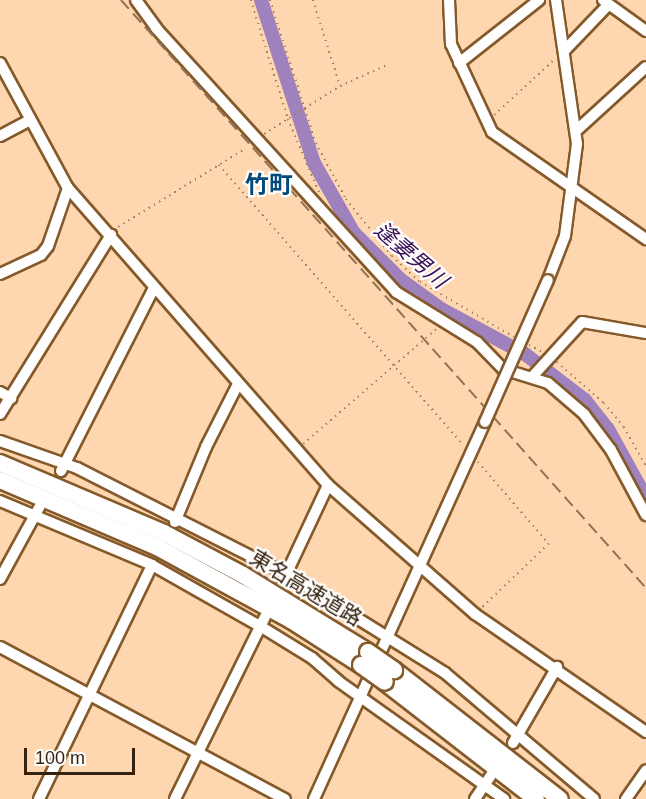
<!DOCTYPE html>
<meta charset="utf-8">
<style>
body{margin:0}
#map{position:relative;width:646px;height:799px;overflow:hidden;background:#fed6af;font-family:Arial,"Noto Sans JP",sans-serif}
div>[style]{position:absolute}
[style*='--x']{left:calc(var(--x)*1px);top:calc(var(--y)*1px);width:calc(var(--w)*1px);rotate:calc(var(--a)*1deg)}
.river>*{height:14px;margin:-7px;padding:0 7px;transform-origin:7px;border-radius:7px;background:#9e81bd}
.minor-tunnel>*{height:10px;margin-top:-5px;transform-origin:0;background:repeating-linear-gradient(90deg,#d6b28f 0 10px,transparent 0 15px)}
.path>*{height:1.5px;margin-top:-0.75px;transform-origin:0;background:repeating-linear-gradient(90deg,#a08263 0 1.5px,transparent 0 6px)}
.roads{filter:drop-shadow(2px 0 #855a2a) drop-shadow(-2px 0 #855a2a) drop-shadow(0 2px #855a2a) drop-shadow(0 -2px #855a2a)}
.minor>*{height:10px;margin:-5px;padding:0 5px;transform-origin:5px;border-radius:5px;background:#fff}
.highway>*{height:16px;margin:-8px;padding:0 8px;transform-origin:8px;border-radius:8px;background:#fff}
.rail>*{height:2px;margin-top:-1px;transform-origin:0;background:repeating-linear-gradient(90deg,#907357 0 12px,transparent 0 18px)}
.bridges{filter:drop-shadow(2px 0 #855a2a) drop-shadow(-2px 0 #855a2a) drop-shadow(0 2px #855a2a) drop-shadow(0 -2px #855a2a)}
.minor-bridge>*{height:10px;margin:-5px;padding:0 5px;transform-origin:5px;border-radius:5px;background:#fff}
.highway-bridge>*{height:16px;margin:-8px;padding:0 8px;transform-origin:8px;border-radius:8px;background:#fff}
span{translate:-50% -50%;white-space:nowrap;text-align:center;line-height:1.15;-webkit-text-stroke:4.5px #fff;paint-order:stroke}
.street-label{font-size:21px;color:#35220e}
.water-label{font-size:22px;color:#3b1159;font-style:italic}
.quarter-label{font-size:24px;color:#044a79;font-weight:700}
.scale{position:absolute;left:24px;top:748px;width:111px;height:27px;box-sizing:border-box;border:3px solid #35220e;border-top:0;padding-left:8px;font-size:18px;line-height:21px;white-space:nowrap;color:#35220e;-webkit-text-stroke:4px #fff;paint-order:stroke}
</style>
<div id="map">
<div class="river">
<i style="--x:261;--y:0;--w:171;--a:72"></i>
<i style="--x:314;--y:163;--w:81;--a:60.3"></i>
<i style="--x:354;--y:233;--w:66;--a:45"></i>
<i style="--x:401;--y:280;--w:49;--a:35.9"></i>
<i style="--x:441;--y:309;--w:95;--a:28.2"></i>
<i style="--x:525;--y:354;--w:76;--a:37.5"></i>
<i style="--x:585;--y:400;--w:37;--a:52"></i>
<i style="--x:608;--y:429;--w:79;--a:61.2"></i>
</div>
<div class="minor-tunnel">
<i style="--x:152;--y:565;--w:49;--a:-61.9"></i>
</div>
<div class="path">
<i style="--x:251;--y:0;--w:125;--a:72.7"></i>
<i style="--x:288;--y:119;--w:82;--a:66.9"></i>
<i style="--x:270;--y:0;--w:150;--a:72.2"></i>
<i style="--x:316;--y:143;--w:64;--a:61.8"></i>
<i style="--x:346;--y:199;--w:73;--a:51.1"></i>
<i style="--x:392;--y:256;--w:38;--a:43"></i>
<i style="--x:420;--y:282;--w:109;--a:30.3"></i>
<i style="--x:313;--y:0;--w:89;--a:72.4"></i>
<i style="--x:494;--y:115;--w:83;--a:-42.6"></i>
<i style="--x:264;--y:134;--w:90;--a:-32.3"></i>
<i style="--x:340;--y:86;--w:54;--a:-24.2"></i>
<i style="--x:219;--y:165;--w:371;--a:48.9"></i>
<i style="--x:118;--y:227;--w:149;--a:-31.6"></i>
<i style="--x:529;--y:345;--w:16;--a:27"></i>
<i style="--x:557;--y:362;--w:62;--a:41.1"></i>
<i style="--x:604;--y:403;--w:31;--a:50"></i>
<i style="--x:624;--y:427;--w:45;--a:60.6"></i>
<i style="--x:303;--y:444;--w:176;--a:-40.8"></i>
<i style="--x:478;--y:462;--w:108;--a:49.1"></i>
<i style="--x:549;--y:544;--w:93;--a:136.3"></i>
</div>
<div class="roads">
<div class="minor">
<i style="--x:136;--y:0;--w:34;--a:54"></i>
<i style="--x:156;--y:28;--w:357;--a:47.7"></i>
<i style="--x:396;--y:292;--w:95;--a:31.7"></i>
<i style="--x:477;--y:342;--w:37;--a:46"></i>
<i style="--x:503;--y:369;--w:47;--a:17.3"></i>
<i style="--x:548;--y:383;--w:48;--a:40.7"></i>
<i style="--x:584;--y:414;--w:45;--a:53.1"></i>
<i style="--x:611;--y:450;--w:74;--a:61.7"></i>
<i style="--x:449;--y:0;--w:44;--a:87.4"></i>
<i style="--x:451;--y:44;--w:97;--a:65"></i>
<i style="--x:492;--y:132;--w:188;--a:34.8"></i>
<i style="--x:603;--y:0;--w:53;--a:35.8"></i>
<i style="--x:565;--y:50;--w:62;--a:-46.3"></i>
<i style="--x:0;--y:63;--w:142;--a:61.5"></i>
<i style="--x:68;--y:188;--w:395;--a:48.8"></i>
<i style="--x:328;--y:485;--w:196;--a:41.3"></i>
<i style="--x:475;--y:614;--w:208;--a:34.6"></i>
<i style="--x:459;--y:63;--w:102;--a:-38.2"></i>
<i style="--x:577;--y:130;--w:93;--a:-42.4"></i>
<i style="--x:0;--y:136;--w:32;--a:-28"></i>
<i style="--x:0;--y:274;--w:45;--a:-24.9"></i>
<i style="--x:41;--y:255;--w:11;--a:-52"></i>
<i style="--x:48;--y:246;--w:61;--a:-71"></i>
<i style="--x:548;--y:280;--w:47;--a:-68.9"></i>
<i style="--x:565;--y:236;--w:93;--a:-82.6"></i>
<i style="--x:577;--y:144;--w:146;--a:-98.3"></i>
<i style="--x:532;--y:377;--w:74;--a:-47.7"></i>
<i style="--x:582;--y:322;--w:65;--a:9.8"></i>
<i style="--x:0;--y:392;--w:13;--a:29"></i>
<i style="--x:0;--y:414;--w:211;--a:-58.2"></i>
<i style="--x:0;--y:441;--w:82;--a:19.3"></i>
<i style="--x:77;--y:468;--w:234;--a:26.9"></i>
<i style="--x:286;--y:574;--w:187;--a:31.9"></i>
<i style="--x:445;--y:673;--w:195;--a:40.2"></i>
<i style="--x:61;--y:471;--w:205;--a:-63.1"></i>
<i style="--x:0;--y:501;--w:165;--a:22.8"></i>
<i style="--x:152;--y:565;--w:124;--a:29.5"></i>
<i style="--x:260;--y:626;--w:61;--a:31.6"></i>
<i style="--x:312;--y:658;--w:35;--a:41"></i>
<i style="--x:338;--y:681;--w:204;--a:35.4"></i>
<i style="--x:175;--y:522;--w:81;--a:-67.5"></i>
<i style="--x:206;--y:447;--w:71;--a:-63.1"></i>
<i style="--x:0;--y:579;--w:83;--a:-61.3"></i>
<i style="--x:283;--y:581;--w:106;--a:-64.9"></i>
<i style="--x:0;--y:647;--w:323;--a:28.1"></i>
<i style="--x:513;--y:743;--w:88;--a:-59.9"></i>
<i style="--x:39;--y:799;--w:260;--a:-64.2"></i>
<i style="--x:175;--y:799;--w:203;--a:-63.7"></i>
<i style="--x:314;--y:799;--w:414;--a:-65.6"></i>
<i style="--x:475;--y:799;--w:32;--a:-56"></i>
<i style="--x:626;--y:799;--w:35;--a:-55"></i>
</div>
<div class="highway">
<i style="--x:0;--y:463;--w:178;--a:23.1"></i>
<i style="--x:164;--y:533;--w:89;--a:28"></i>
<i style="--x:243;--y:575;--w:147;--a:31.6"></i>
<i style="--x:0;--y:480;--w:171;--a:23.1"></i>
<i style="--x:157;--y:547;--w:153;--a:28.6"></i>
<i style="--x:291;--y:620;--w:83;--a:32.7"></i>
<i style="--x:394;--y:670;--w:210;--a:37.9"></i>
<i style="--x:385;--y:682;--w:191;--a:37.8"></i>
</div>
</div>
<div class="rail">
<i style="--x:121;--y:0;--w:788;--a:48.24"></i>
</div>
<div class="bridges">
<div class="minor-bridge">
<i style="--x:485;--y:422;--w:155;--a:-66.1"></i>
</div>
<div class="highway-bridge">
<i style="--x:368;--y:652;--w:32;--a:35"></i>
<i style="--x:361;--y:665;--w:29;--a:35"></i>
</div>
</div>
<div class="street-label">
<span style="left:306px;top:588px;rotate:31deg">東名高速道路</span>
</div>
<div class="water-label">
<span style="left:411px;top:255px;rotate:41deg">逢妻男川</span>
</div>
<div class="quarter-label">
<span style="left:269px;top:185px">竹町</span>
</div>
<div class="scale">100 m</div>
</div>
